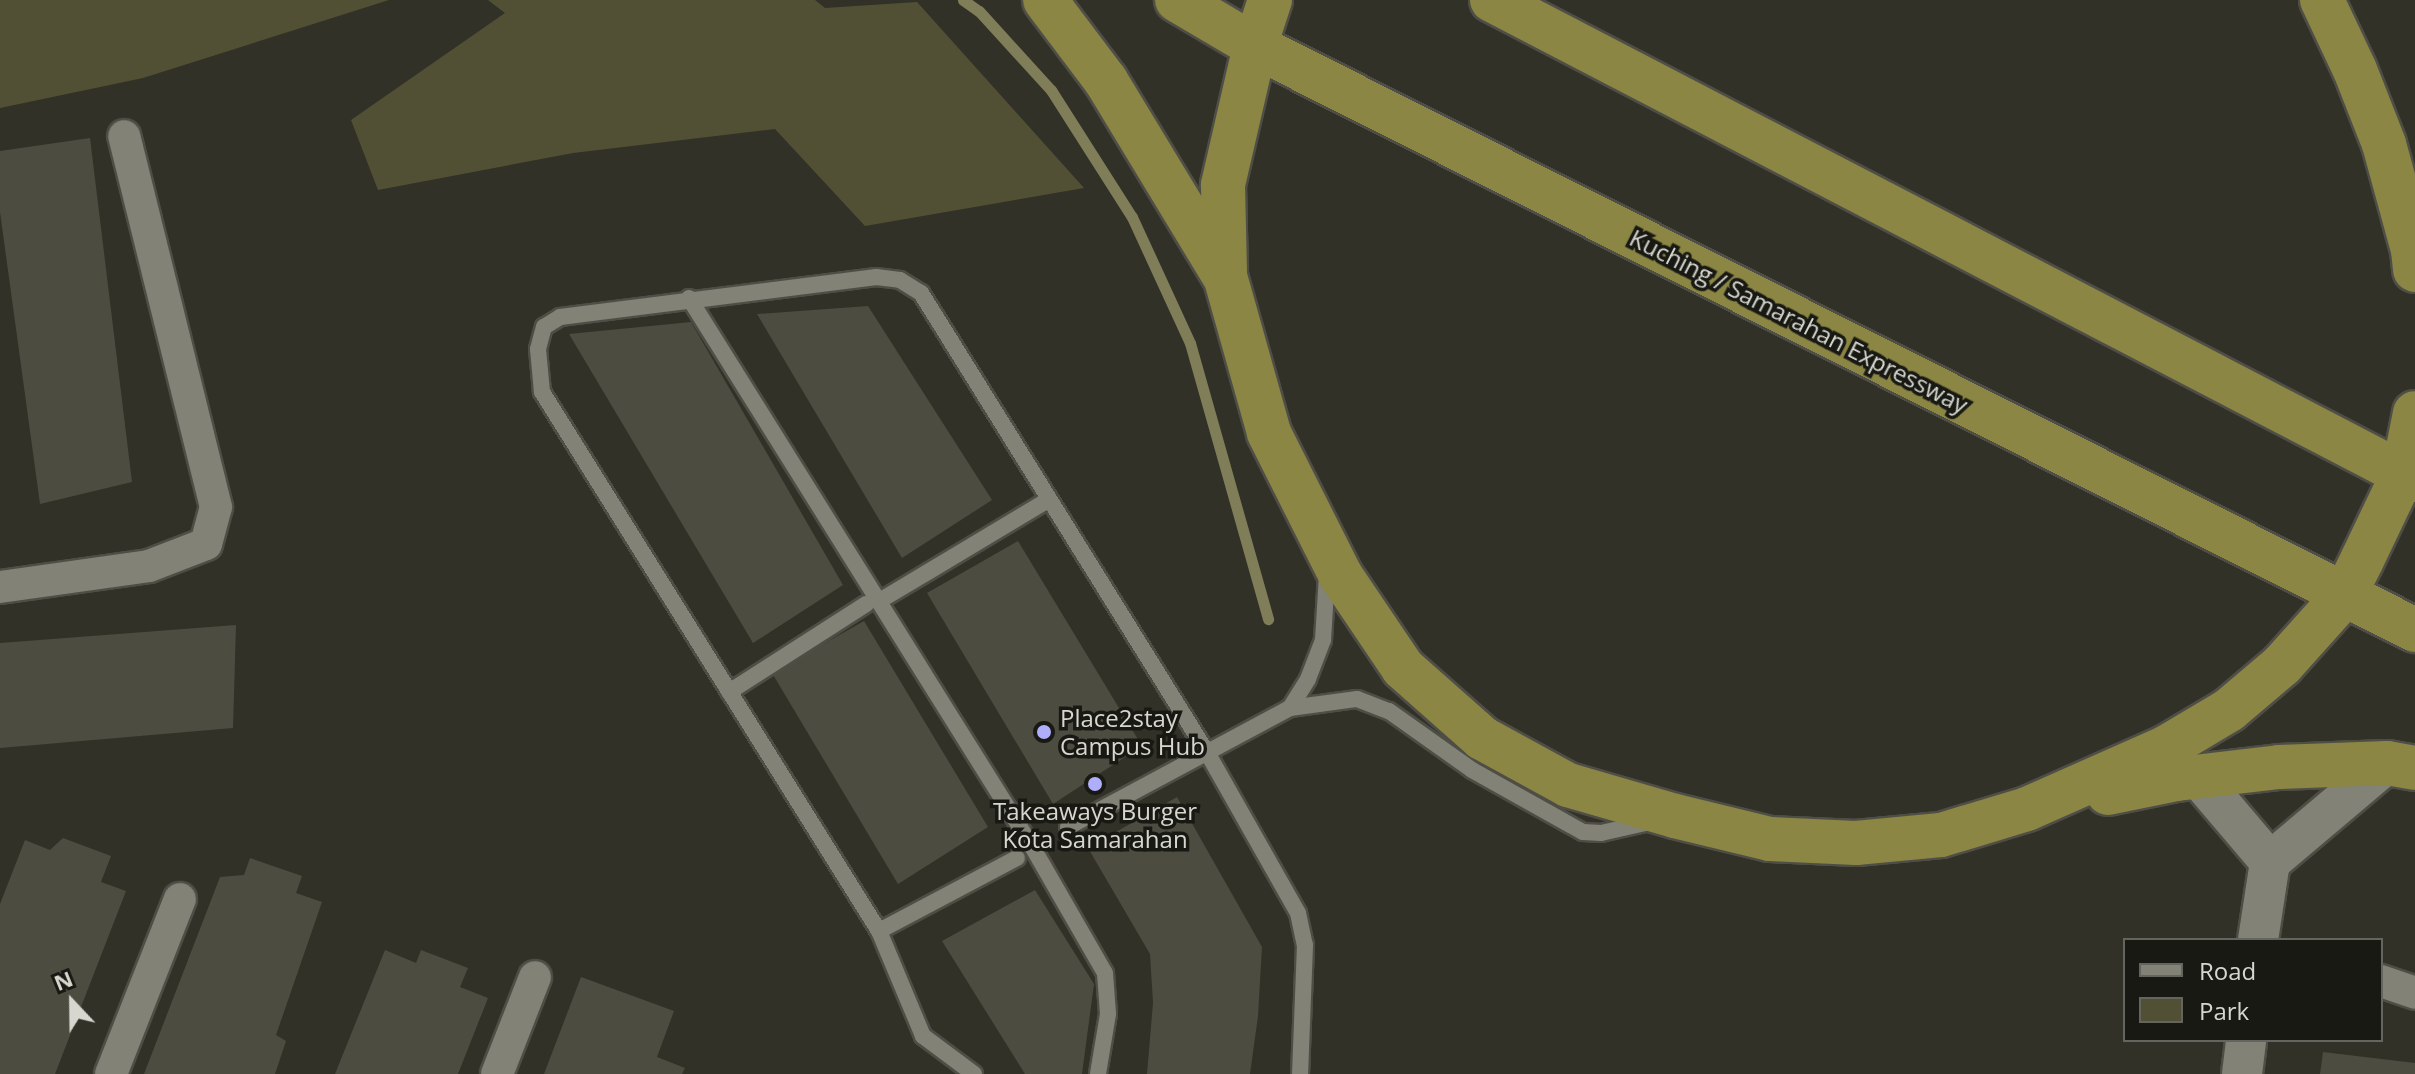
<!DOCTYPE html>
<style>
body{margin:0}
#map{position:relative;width:2415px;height:1074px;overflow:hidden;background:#323127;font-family:"Open Sans",sans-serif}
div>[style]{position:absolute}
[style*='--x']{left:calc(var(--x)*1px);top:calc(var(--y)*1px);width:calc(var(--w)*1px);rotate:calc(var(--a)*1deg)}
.green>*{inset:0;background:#525034}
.stream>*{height:11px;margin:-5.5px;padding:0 5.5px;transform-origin:5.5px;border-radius:5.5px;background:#807d59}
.building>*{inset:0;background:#4d4c41}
.roads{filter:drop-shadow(2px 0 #4f4e46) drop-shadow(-2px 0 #4f4e46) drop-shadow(0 2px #4f4e46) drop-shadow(0 -2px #4f4e46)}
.service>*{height:16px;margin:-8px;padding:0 8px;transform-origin:8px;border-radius:8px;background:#838277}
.minor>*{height:32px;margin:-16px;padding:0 16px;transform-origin:16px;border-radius:16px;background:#838277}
.tertiary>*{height:40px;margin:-20px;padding:0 20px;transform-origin:20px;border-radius:20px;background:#838277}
.trunk>*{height:44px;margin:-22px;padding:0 22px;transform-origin:22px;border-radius:22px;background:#8b8644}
.dots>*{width:22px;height:22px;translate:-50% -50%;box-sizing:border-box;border:4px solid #191914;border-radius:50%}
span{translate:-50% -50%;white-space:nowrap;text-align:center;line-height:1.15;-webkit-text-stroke:7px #191914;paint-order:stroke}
.street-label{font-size:24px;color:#d7d7d0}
.poi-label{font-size:24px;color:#d7d7d0}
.left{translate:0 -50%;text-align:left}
.legend{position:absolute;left:2123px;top:938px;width:260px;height:104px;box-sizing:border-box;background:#191914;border:2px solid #65655f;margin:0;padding:10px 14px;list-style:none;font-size:24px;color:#d7d7d0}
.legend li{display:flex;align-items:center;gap:16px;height:40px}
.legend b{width:40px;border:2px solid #65655f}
.north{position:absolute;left:32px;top:962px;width:80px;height:80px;-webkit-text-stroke:6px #191914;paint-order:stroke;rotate:338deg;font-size:22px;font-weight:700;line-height:32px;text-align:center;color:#d7d7d0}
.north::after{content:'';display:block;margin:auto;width:28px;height:36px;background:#d7d7d0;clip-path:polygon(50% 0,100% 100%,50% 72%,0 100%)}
</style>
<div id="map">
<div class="green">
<i style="clip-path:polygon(0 0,389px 0,143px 78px,0 108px)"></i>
<i style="clip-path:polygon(488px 0,815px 0,825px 8px,917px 2px,1084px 188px,865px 226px,775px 129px,573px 153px,378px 190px,351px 120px,505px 13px)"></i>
</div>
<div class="stream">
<i style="--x:963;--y:0;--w:19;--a:35"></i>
<i style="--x:979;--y:11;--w:107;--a:47.7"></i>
<i style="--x:1051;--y:90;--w:151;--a:57.5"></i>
<i style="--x:1132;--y:217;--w:139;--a:65.3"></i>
<i style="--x:1190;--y:343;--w:287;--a:74.2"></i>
</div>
<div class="building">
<i style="clip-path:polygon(90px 138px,132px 482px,40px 504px,0 212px,0 151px)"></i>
<i style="clip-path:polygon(868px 306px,992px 500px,902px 558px,757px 314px)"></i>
<i style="clip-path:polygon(691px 322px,843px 585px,753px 643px,569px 334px)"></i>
<i style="clip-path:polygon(1018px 541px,1142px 746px,1053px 804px,927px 593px)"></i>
<i style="clip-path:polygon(864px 621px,988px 827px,898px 884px,772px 673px)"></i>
<i style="clip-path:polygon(236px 625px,233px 728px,0 748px,0 643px)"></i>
<i style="clip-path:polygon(1177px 797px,1262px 947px,1258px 1016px,1250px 1074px,1147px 1074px,1153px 1003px,1150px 954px,1088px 848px)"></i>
<i style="clip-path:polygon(63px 838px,111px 856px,101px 882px,126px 891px,55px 1074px,0 1074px,0 904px,25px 840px,50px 850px)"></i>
<i style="clip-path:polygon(250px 858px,302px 876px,296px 893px,322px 902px,276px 1035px,286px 1041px,275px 1074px,144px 1074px,220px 877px,244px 875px)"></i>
<i style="clip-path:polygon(1035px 890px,1094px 984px,1082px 1074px,1025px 1074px,942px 941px)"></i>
<i style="clip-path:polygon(385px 950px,416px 963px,421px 950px,468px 968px,460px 987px,488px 998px,458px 1074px,335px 1074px)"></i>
<i style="clip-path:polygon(581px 977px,674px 1011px,657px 1057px,685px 1068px,682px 1074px,544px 1074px)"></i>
<i style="clip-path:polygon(2323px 1052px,2415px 1063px,2415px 1074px,2320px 1074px)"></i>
</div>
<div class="roads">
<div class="service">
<i style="--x:689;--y:298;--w:649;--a:57.98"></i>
<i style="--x:1033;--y:848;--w:144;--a:60.1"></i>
<i style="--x:1105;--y:973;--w:41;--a:85.8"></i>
<i style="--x:1108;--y:1014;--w:61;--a:99.5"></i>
<i style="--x:886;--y:597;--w:189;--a:-30.9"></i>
<i style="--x:729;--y:692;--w:163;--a:-32.7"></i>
<i style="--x:1290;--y:708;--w:34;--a:-58"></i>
<i style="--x:1308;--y:679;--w:42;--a:-69"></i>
<i style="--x:1323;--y:640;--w:66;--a:-86.5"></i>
<i style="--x:1068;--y:827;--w:252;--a:-28.2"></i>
<i style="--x:1290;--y:708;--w:68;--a:-7.7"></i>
<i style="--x:1357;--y:699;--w:34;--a:21"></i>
<i style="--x:1389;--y:711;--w:102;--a:35.4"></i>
<i style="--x:1472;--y:770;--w:127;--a:29.2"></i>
<i style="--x:1583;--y:832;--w:18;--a:3"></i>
<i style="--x:1601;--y:833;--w:50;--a:-12.7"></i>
<i style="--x:879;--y:931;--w:156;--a:-27.9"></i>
<i style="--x:974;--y:1074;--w:64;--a:-143.3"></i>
<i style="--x:923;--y:1036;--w:114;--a:-112.7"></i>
<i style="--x:879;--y:931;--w:636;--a:-122.01"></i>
<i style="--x:542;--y:392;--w:43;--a:-95.3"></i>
<i style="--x:538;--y:349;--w:23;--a:-75"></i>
<i style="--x:544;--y:327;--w:19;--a:-32"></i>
<i style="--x:560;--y:317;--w:319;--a:-7.2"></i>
<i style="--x:876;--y:277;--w:24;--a:7"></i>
<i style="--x:900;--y:280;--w:25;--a:32"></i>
<i style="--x:921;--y:293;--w:543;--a:58.1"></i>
<i style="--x:1208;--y:754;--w:183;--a:60.5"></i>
<i style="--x:1298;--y:913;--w:33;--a:78"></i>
<i style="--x:1305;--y:945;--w:129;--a:92.2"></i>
</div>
<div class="minor">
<i style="--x:0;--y:587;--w:150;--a:-8"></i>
<i style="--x:149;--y:566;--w:61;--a:-21.1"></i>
<i style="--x:206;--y:544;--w:38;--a:-75"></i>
<i style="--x:216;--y:507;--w:382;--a:-103.9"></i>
<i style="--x:2381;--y:981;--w:36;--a:19"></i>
<i style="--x:111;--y:1074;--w:188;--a:-68.5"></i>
<i style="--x:497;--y:1074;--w:104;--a:-68.6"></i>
</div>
<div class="tertiary">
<i style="--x:2198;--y:777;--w:111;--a:49.7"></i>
<i style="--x:2270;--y:862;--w:153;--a:-40.2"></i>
<i style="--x:2258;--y:940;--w:79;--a:-81.3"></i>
<i style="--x:2242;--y:1074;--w:34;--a:-83"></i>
</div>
<div class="trunk">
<i style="--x:1045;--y:0;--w:101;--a:53"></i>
<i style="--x:1106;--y:81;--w:226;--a:58.8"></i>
<i style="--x:1177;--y:0;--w:91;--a:30.5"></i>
<i style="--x:1255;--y:46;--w:1299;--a:26.72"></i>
<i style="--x:1270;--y:0;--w:48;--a:108.1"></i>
<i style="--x:1255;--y:46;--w:143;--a:103"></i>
<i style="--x:1223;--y:185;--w:91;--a:88.7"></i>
<i style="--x:1225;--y:276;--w:163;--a:74.3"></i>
<i style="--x:1269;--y:433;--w:160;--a:63.3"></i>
<i style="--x:1341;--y:576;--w:111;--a:56"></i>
<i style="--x:1403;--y:668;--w:106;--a:41.5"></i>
<i style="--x:1482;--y:738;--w:98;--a:28.7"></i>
<i style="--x:1568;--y:785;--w:111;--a:16.2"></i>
<i style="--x:1675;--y:816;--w:98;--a:13.6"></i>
<i style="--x:1770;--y:839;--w:86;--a:2.7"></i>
<i style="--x:1856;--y:843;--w:85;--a:-5.4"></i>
<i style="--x:1941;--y:835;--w:90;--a:-16.8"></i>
<i style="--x:2027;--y:809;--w:153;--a:-23.9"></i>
<i style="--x:2167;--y:747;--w:72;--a:-30.8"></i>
<i style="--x:2229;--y:710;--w:70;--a:-40.3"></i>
<i style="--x:2282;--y:665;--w:93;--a:-48.1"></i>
<i style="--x:2344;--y:596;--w:40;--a:-63.4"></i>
<i style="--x:2362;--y:560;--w:95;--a:-64.5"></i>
<i style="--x:2403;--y:474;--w:62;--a:-78.9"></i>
<i style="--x:1492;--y:0;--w:1040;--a:27.48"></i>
<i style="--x:2322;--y:0;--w:77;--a:64.8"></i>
<i style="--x:2355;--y:70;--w:79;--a:68.6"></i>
<i style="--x:2384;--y:144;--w:110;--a:74.7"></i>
<i style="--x:2413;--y:250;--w:20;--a:84"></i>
<i style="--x:2108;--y:793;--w:70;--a:-11.5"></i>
<i style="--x:2177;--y:779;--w:103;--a:-6.7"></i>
<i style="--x:2279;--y:767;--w:108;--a:-2.1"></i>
<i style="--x:2387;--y:763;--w:28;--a:10"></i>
</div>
</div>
<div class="dots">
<i style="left:1044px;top:732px;background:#afaefa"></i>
<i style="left:1095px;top:784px;background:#afaefa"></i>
</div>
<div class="street-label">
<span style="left:1799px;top:321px;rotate:27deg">Kuching / Samarahan Expressway</span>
</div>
<div class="poi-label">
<span class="left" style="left:1060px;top:732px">Place2stay<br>Campus Hub</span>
<span style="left:1095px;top:825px">Takeaways Burger<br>Kota Samarahan</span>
</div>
<ul class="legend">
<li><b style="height:10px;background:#838277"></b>Road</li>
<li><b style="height:22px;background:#525034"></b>Park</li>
</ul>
<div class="north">N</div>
</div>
